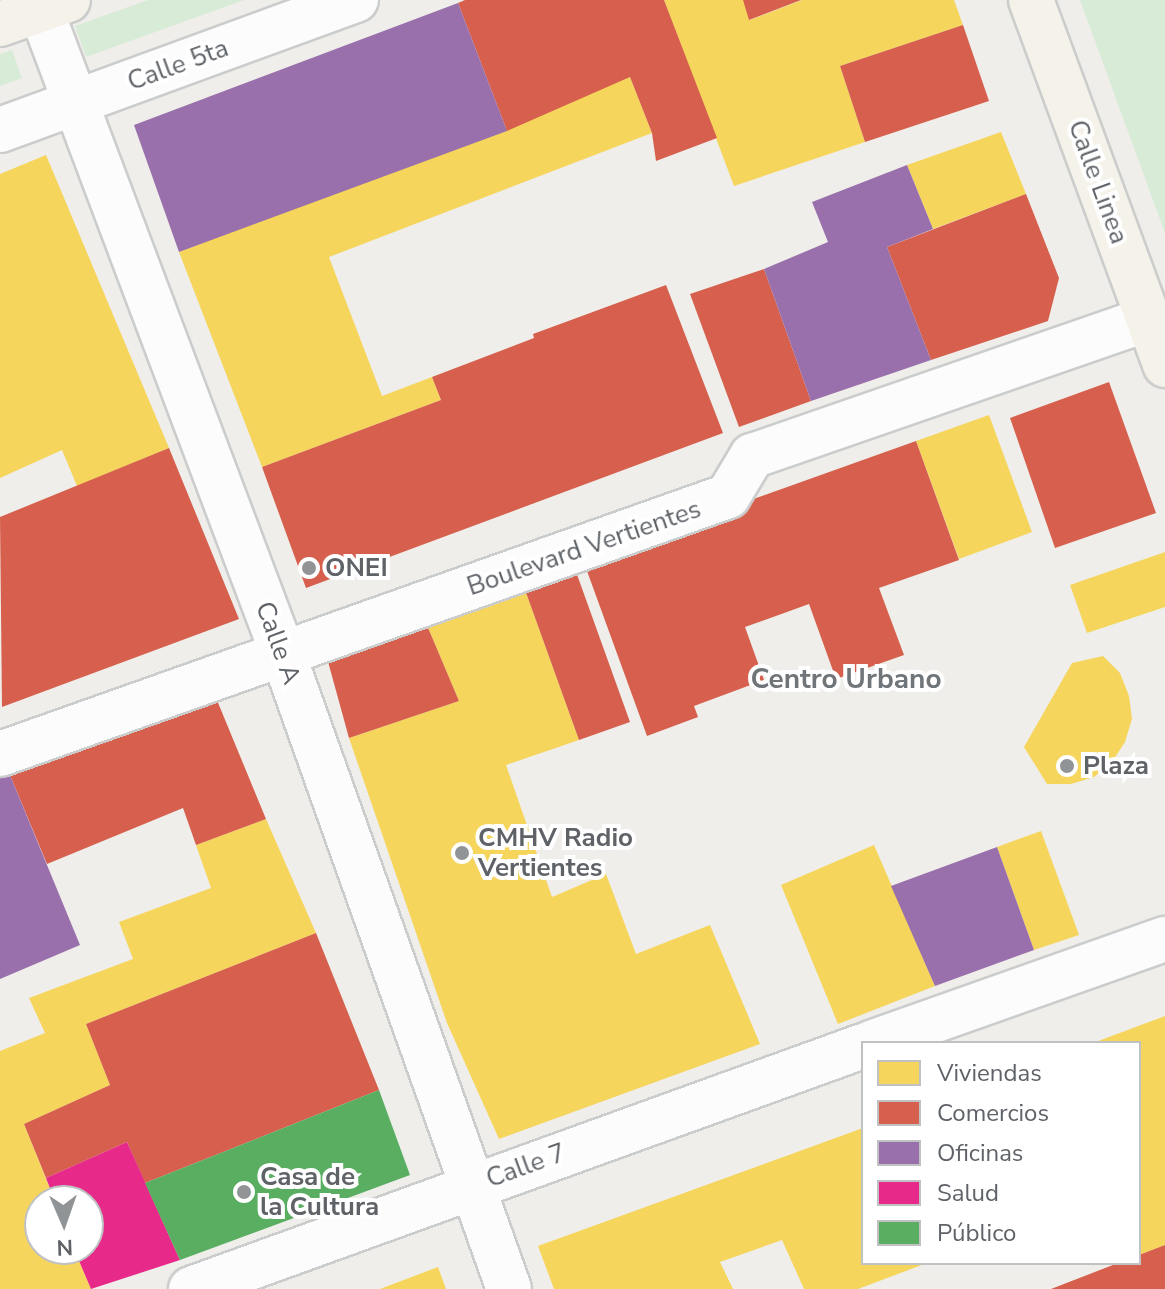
<!DOCTYPE html>
<meta charset="utf-8">
<style>
body{margin:0}
#map{position:relative;width:1165px;height:1289px;overflow:hidden;background:#efeeea;font-family:"Nunito Sans",sans-serif}
div>[style]{position:absolute}
[style*='--x']{left:calc(var(--x)*1px);top:calc(var(--y)*1px);width:calc(var(--w)*1px);rotate:calc(var(--a)*1deg)}
.green>*{inset:0;background:#d8ebd6}
.homes>*{inset:0;background:#f6d55c}
.shops>*{inset:0;background:#d6604d}
.offices>*{inset:0;background:#9970ab}
.health>*{inset:0;background:#e7298a}
.public>*{inset:0;background:#5aae61}
.roads{filter:drop-shadow(2px 0 #cbcccc) drop-shadow(-2px 0 #cbcccc) drop-shadow(0 2px #cbcccc) drop-shadow(0 -2px #cbcccc)}
.minor>*{height:44px;margin:-22px;padding:0 22px;transform-origin:22px;border-radius:22px;background:#fdfcfc}
.major>*{height:44px;margin:-22px;padding:0 22px;transform-origin:22px;border-radius:22px;background:#f4f2e9}
.dots>*{width:22px;height:22px;translate:-50% -50%;box-sizing:border-box;border:4px solid #fff;border-radius:50%}
span{translate:-50% -50%;white-space:nowrap;text-align:center;line-height:1.15;-webkit-text-stroke:8px #fff;paint-order:stroke}
.street-label{font-size:26px;color:#5f6368}
.poi-label{font-size:26px;color:#5f6368;font-weight:700}
.left{translate:0 -50%;text-align:left}
.neighbourhood-label{font-size:28px;color:#70757a;font-weight:700}
.legend{position:absolute;left:861px;top:1041px;width:280px;height:224px;box-sizing:border-box;background:#fff;border:2px solid #bfc1c3;margin:0;padding:10px 14px;list-style:none;font-size:24px;color:#5f6368}
.legend li{display:flex;align-items:center;gap:16px;height:40px}
.legend b{width:40px;border:2px solid #bfc1c3}
.north{position:absolute;left:24px;top:1185px;width:80px;height:80px;box-sizing:border-box;background:#fff;border:2px solid #bfc1c3;border-radius:50%;rotate:178deg;font-size:22px;font-weight:700;line-height:32px;text-align:center;color:#5f6368}
.north::after{content:'';display:block;margin:auto;width:28px;height:36px;background:#919496;clip-path:polygon(50% 0,100% 100%,50% 72%,0 100%)}
</style>
<div id="map">
<div class="green">
<i style="clip-path:polygon(148px 0,244px 0,86px 57px,75px 26px)"></i>
<i style="clip-path:polygon(1080px 0,1165px 0,1165px 233px)"></i>
<i style="clip-path:polygon(12px 50px,22px 78px,0 86px,0 54px)"></i>
</div>
<div class="homes">
<i style="clip-path:polygon(664px 0,744px 0,750px 20px,802px 0,954px 0,963px 25px,840px 66px,865px 142px,734px 186px)"></i>
<i style="clip-path:polygon(630px 77px,652px 133px,329px 257px,382px 396px,432px 377px,441px 400px,262px 467px,179px 252px)"></i>
<i style="clip-path:polygon(1001px 132px,1026px 194px,933px 229px,907px 165px)"></i>
<i style="clip-path:polygon(46px 155px,169px 448px,77px 486px,62px 450px,0 478px,0 174px)"></i>
<i style="clip-path:polygon(989px 415px,1032px 532px,959px 559px,916px 441px)"></i>
<i style="clip-path:polygon(1165px 552px,1165px 607px,1087px 633px,1070px 585px)"></i>
<i style="clip-path:polygon(524px 587px,579px 740px,506px 765px,552px 897px,606px 874px,636px 954px,710px 925px,760px 1044px,499px 1139px,447px 1023px,349px 738px,459px 701px,426px 623px)"></i>
<i style="clip-path:polygon(1103px 656px,1120px 673px,1129px 696px,1132px 719px,1125px 742px,1112px 762px,1094px 777px,1071px 784px,1047px 784px,1024px 747px,1072px 663px)"></i>
<i style="clip-path:polygon(266px 819px,316px 933px,86px 1024px,110px 1085px,24px 1124px,55px 1201px,40px 1201px,40px 1249px,74px 1249px,91px 1289px,0 1289px,0 1051px,45px 1033px,29px 998px,133px 959px,119px 922px,211px 888px,196px 845px)"></i>
<i style="clip-path:polygon(1041px 831px,1079px 935px,1034px 950px,997px 847px)"></i>
<i style="clip-path:polygon(874px 845px,935px 986px,838px 1024px,781px 885px)"></i>
<i style="clip-path:polygon(1165px 1016px,1165px 1245px,1139px 1255px,1139px 1043px,1093px 1043px)"></i>
<i style="clip-path:polygon(863px 1128px,863px 1263px,927px 1263px,858px 1289px,804px 1289px,782px 1240px,720px 1262px,733px 1289px,554px 1289px,538px 1246px)"></i>
<i style="clip-path:polygon(438px 1267px,446px 1289px,380px 1289px)"></i>
</div>
<div class="shops">
<i style="clip-path:polygon(465px 0,664px 0,717px 138px,656px 161px,652px 133px,630px 77px,507px 131px,458px 3px)"></i>
<i style="clip-path:polygon(743px 0,801px 0,749px 20px)"></i>
<i style="clip-path:polygon(963px 25px,989px 101px,865px 142px,840px 66px)"></i>
<i style="clip-path:polygon(1026px 194px,1059px 278px,1048px 321px,931px 360px,887px 247px)"></i>
<i style="clip-path:polygon(764px 269px,811px 401px,739px 427px,690px 294px)"></i>
<i style="clip-path:polygon(666px 285px,723px 433px,306px 588px,262px 467px,441px 400px,432px 377px,534px 338px,533px 334px)"></i>
<i style="clip-path:polygon(1109px 382px,1156px 513px,1055px 548px,1010px 418px)"></i>
<i style="clip-path:polygon(916px 441px,959px 560px,879px 588px,904px 655px,836px 679px,809px 604px,745px 627px,764px 680px,694px 706px,698px 717px,647px 736px,583px 560px)"></i>
<i style="clip-path:polygon(169px 448px,239px 619px,2px 707px,0 517px)"></i>
<i style="clip-path:polygon(575px 569px,630px 722px,579px 740px,524px 587px)"></i>
<i style="clip-path:polygon(426px 623px,459px 701px,349px 738px,327px 658px)"></i>
<i style="clip-path:polygon(214px 693px,266px 819px,196px 845px,183px 808px,47px 864px,7px 768px)"></i>
<i style="clip-path:polygon(316px 933px,379px 1090px,145px 1183px,127px 1142px,46px 1178px,24px 1124px,110px 1085px,86px 1024px)"></i>
<i style="clip-path:polygon(1165px 1245px,1165px 1289px,1051px 1289px,1118px 1263px,1139px 1263px,1139px 1255px)"></i>
</div>
<div class="offices">
<i style="clip-path:polygon(458px 3px,507px 131px,179px 252px,134px 125px)"></i>
<i style="clip-path:polygon(907px 165px,933px 229px,887px 247px,931px 360px,811px 401px,764px 269px,828px 242px,812px 202px)"></i>
<i style="clip-path:polygon(7px 768px,80px 945px,0 979px,0 771px)"></i>
<i style="clip-path:polygon(997px 847px,1034px 950px,935px 986px,891px 886px)"></i>
</div>
<div class="health">
<i style="clip-path:polygon(127px 1142px,180px 1260px,91px 1289px,74px 1249px,88px 1249px,88px 1201px,55px 1201px,46px 1178px)"></i>
</div>
<div class="public">
<i style="clip-path:polygon(379px 1090px,410px 1175px,180px 1260px,145px 1183px)"></i>
</div>
<div class="roads">
<div class="minor">
<i style="--x:37;--y:0;--w:699;--a:69.39"></i>
<i style="--x:283;--y:654;--w:674;--a:70.41"></i>
<i style="--x:0;--y:130;--w:379;--a:-20.1"></i>
<i style="--x:0;--y:754;--w:772;--a:-19.51"></i>
<i style="--x:728;--y:496;--w:47;--a:-59"></i>
<i style="--x:752;--y:456;--w:419;--a:-19.1"></i>
<i style="--x:871;--y:1043;--w:312;--a:-19.5"></i>
<i style="--x:191;--y:1289;--w:715;--a:-19.88"></i>
</div>
<div class="major">
<i style="--x:1031;--y:0;--w:389;--a:69.8"></i>
<i style="--x:0;--y:24;--w:72;--a:-19.4"></i>
</div>
</div>
<div class="dots">
<i style="left:309px;top:568px;background:#919496"></i>
<i style="left:1067px;top:766px;background:#919496"></i>
<i style="left:462px;top:853px;background:#919496"></i>
<i style="left:244px;top:1192px;background:#919496"></i>
</div>
<div class="street-label">
<span style="left:178px;top:65px;rotate:-20deg">Calle 5ta</span>
<span style="left:1098px;top:182px;rotate:70deg">Calle Linea</span>
<span style="left:584px;top:548px;rotate:-19deg">Boulevard Vertientes</span>
<span style="left:278px;top:643px;rotate:70deg">Calle A</span>
<span style="left:526px;top:1166px;rotate:-20deg">Calle 7</span>
</div>
<div class="poi-label">
<span class="left" style="left:325px;top:568px">ONEI</span>
<span class="left" style="left:1083px;top:766px">Plaza</span>
<span class="left" style="left:478px;top:853px">CMHV Radio<br>Vertientes</span>
<span class="left" style="left:260px;top:1192px">Casa de<br>la Cultura</span>
</div>
<div class="neighbourhood-label">
<span style="left:846px;top:679px">Centro Urbano</span>
</div>
<ul class="legend">
<li><b style="height:22px;background:#f6d55c"></b>Viviendas</li>
<li><b style="height:22px;background:#d6604d"></b>Comercios</li>
<li><b style="height:22px;background:#9970ab"></b>Oficinas</li>
<li><b style="height:22px;background:#e7298a"></b>Salud</li>
<li><b style="height:22px;background:#5aae61"></b>Público</li>
</ul>
<div class="north">N</div>
</div>
